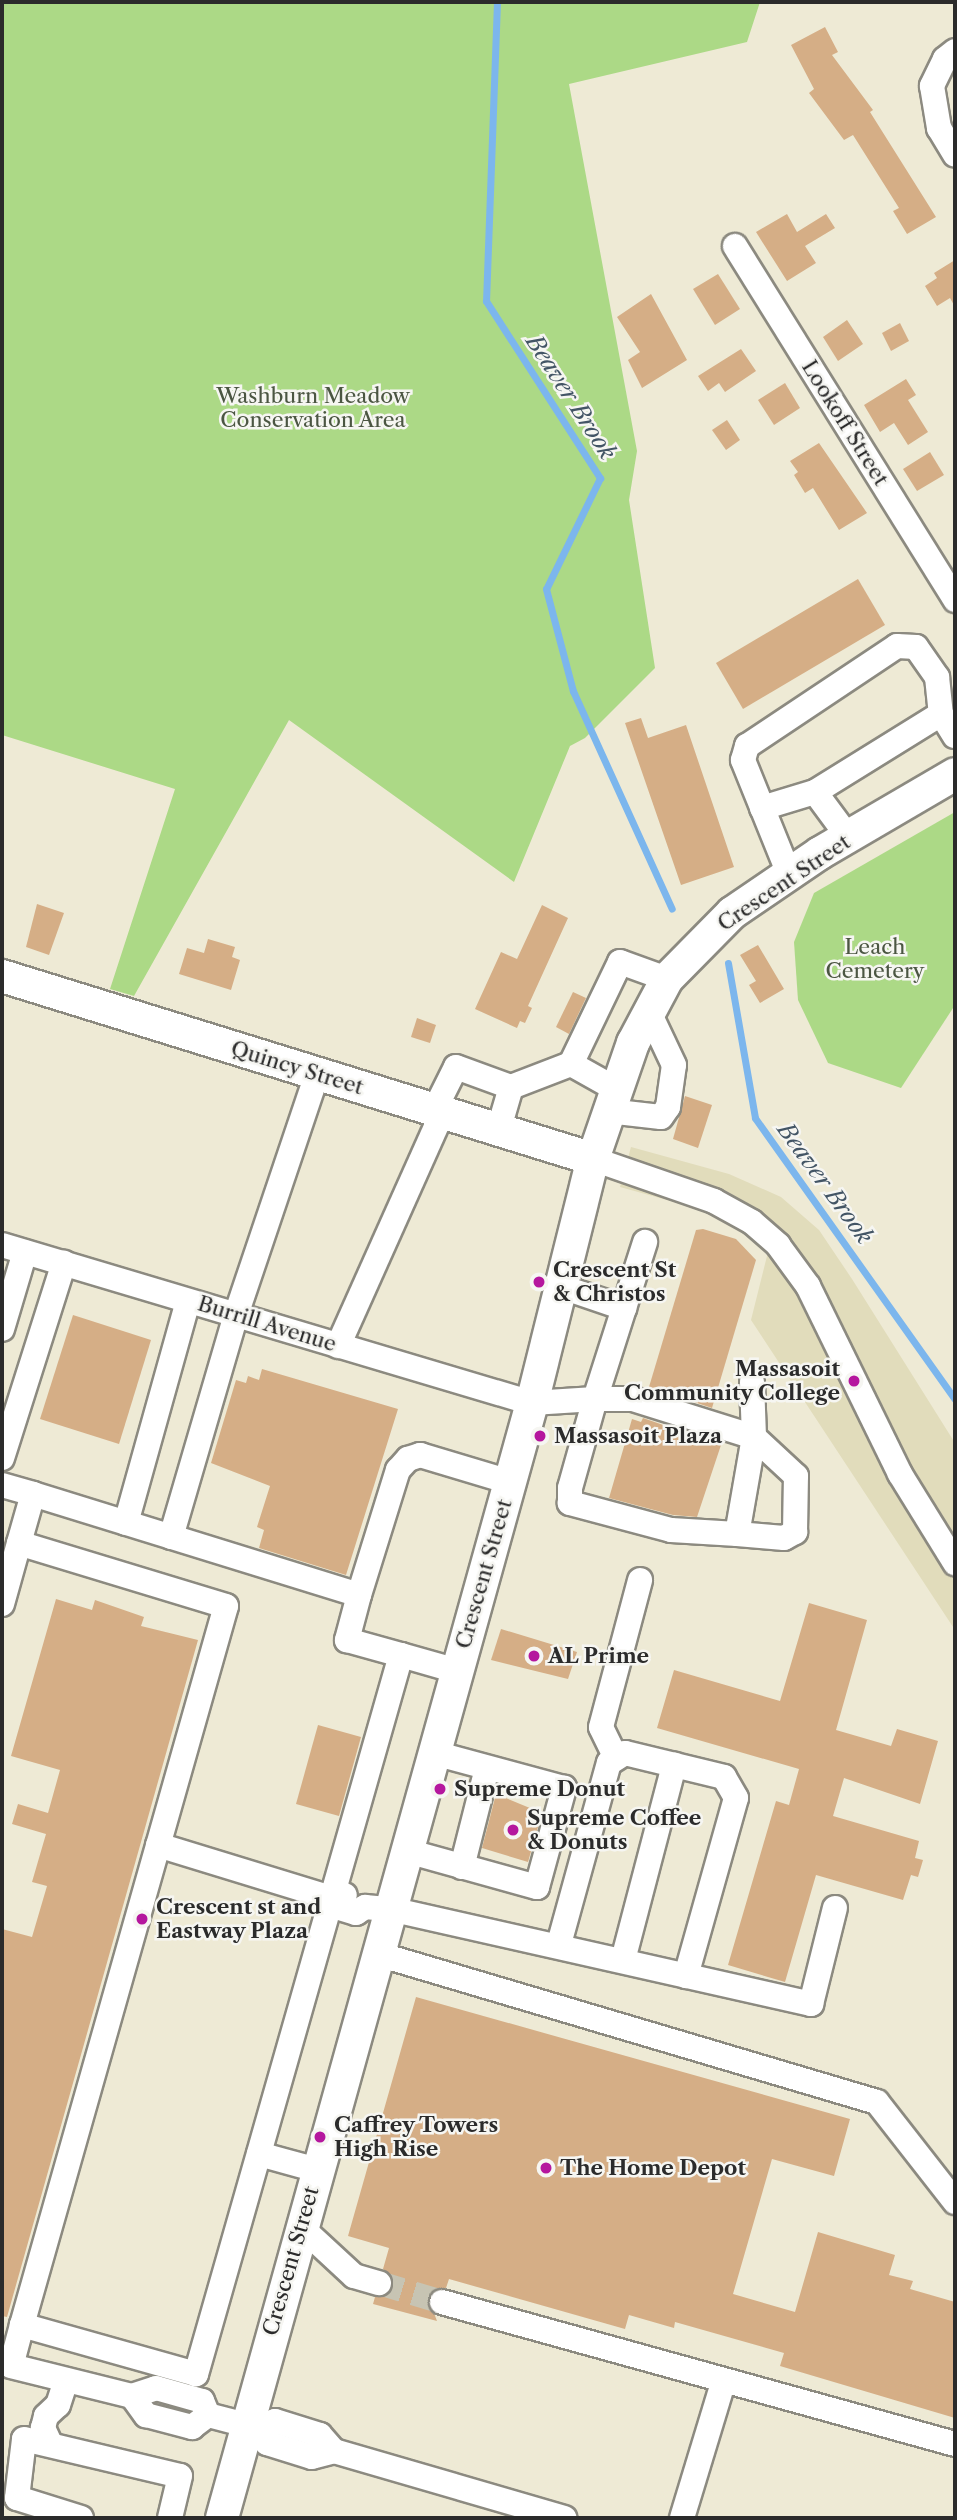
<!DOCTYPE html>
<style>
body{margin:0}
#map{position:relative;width:957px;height:2520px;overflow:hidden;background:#eeead5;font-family:"Libre Caslon Text",serif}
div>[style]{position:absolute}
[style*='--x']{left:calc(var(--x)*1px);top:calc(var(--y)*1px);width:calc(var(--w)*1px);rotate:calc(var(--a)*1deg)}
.built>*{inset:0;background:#e1dcbb}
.green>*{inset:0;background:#acd986}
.stream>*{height:7px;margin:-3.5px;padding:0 3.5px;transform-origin:3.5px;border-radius:3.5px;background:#7cb6ed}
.building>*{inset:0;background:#d5ae86}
.minor-tunnel>*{height:24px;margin-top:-12px;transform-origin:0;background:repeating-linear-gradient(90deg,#c7c4b3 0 24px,transparent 0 36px)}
.roads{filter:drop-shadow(2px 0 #8c8a80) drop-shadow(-2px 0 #8c8a80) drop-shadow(0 2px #8c8a80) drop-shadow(0 -2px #8c8a80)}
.minor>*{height:24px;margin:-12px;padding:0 12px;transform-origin:12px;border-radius:12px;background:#fff}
.major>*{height:32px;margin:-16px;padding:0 16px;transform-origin:16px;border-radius:16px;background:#fff}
.dots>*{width:19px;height:19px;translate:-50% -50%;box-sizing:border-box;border:4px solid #f6f6f2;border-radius:50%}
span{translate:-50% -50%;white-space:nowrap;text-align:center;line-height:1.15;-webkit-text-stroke:5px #f6f6f2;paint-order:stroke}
.park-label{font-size:21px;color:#4b5642}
.street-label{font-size:21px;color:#2b2b2b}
.poi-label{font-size:21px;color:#2b2b2b;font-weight:700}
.left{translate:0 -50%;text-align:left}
.right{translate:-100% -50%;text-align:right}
.water-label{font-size:23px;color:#435565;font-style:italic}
.frame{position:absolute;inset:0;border:4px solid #2b2b2b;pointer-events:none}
</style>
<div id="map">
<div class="built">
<i style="clip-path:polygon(631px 1147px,729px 1174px,781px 1197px,819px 1230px,852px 1279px,955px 1443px,955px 1630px,751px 1320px,768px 1252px,751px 1233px,714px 1213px,620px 1187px)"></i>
</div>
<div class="green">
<i style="clip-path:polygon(2px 2px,760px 2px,747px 42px,569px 84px,637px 451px,629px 500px,655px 668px,585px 738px,570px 746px,514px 882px,289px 720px,134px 996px,110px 989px,175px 789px,2px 735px)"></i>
<i style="clip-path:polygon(955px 812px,955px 1005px,901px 1088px,828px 1063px,798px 1000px,794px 942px,814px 893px)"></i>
</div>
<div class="stream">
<i style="--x:497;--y:2;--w:299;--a:92.1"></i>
<i style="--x:486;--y:301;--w:211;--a:57.2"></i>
<i style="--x:600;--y:478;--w:123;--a:115.9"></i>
<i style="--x:546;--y:589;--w:106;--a:75.2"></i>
<i style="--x:573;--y:691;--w:239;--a:65.6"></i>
<i style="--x:728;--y:963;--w:157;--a:80.1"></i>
<i style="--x:755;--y:1118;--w:345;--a:54.6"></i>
</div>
<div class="building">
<i style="clip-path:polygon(825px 27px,838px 52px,832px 55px,873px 110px,870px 112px,936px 217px,907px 234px,893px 211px,899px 208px,853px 135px,844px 140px,809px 93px,814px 89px,791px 45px)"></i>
<i style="clip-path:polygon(787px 214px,797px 232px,826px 214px,835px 228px,805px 246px,816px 263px,787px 281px,756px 232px)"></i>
<i style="clip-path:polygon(955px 260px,955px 307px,950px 298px,937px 306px,925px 286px,937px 278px,934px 273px)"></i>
<i style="clip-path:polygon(718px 274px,740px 309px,715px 325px,693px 289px)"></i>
<i style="clip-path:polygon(651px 294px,687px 360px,642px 388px,628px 360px,640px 352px,617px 317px)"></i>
<i style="clip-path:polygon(847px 320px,863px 344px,838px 361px,823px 337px)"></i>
<i style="clip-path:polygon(900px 323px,909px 341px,891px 351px,882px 333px)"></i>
<i style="clip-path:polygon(741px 349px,756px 371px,725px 392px,719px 383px,708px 391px,698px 376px)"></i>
<i style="clip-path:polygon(906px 379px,916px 395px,908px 400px,928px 432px,908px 445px,894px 423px,880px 432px,864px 405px)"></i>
<i style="clip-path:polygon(785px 383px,800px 408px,774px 425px,758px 400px)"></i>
<i style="clip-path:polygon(727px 420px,740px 440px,726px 450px,712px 430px)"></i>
<i style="clip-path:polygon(819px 443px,867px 513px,839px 530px,813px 488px,805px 493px,794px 475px,798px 472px,790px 461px)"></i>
<i style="clip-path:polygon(930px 452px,944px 475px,917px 491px,903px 469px)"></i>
<i style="clip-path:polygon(858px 579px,885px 625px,743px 709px,716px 663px)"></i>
<i style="clip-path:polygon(641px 718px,648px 738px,686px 725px,734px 867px,681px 885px,625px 723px)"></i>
<i style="clip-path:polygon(37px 904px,64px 913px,49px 955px,26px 947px)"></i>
<i style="clip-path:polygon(542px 905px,568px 918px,528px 1006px,532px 1008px,525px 1023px,520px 1021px,517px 1028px,475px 1009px,501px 952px,517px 959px)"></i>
<i style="clip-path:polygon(208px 939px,235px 947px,232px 957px,240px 960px,231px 990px,179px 974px,187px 948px,204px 953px)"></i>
<i style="clip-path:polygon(758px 945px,784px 989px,760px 1003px,749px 985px,756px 981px,740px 955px)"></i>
<i style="clip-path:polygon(573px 992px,586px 998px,569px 1034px,556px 1027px)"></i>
<i style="clip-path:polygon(417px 1018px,436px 1025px,430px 1043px,411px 1037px)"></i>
<i style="clip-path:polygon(685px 1096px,712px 1105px,698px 1148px,673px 1139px)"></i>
<i style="clip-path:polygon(703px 1229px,736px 1239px,756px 1260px,712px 1408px,649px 1387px,696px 1230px)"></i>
<i style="clip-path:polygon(73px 1315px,151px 1340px,119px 1444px,40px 1419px)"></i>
<i style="clip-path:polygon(262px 1369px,398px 1409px,346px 1575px,259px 1548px,264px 1530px,257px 1527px,270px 1486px,211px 1463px,236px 1380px,246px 1383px,248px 1376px,259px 1380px)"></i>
<i style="clip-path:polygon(643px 1418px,721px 1445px,697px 1517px,673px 1515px,609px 1498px,632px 1419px,641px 1422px)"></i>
<i style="clip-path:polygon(56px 1599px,92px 1610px,95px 1600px,144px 1617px,141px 1626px,198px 1640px,7px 2317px,2px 2316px,2px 1929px,32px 1937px,47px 1886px,32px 1882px,46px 1834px,12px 1824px,18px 1804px,48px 1813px,60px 1770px,11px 1756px)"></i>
<i style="clip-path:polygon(809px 1603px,867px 1620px,836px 1730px,891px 1746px,897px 1729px,938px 1741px,920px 1804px,844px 1778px,833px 1816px,919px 1841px,915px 1858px,923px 1860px,918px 1877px,911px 1875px,903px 1900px,816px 1875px,785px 1982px,728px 1965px,776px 1801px,789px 1805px,799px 1769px,657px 1728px,674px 1670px,780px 1701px)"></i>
<i style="clip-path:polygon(501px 1629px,577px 1652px,568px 1679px,491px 1660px)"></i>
<i style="clip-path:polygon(318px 1725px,361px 1737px,339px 1816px,296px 1804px)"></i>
<i style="clip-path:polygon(496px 1794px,542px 1813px,528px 1862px,482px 1848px)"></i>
<i style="clip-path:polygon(416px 1997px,850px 2119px,834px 2176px,772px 2159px,733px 2294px,795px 2312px,818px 2232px,895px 2255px,889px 2275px,913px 2281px,910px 2289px,955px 2302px,955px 2418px,780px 2366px,784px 2353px,675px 2322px,674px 2328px,629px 2315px,625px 2329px,449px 2279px,446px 2288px,438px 2288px,428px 2297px,437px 2321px,373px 2304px,375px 2297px,383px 2297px,393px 2288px,393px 2279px,383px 2269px,389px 2248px,348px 2236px)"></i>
</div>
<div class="minor-tunnel">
<i style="--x:379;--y:2283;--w:66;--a:16.8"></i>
</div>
<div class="roads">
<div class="minor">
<i style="--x:955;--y:51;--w:13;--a:141"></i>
<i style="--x:945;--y:59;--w:30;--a:116"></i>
<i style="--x:932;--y:86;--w:43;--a:80.5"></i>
<i style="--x:939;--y:128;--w:31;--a:59"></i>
<i style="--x:735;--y:246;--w:417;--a:58.1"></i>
<i style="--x:762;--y:808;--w:55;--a:-16.8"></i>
<i style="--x:849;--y:838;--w:57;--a:-126.5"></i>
<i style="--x:815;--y:792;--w:148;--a:-31.8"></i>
<i style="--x:941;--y:714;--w:26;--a:58"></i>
<i style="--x:789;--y:874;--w:123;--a:-112"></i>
<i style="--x:743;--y:760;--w:15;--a:-74"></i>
<i style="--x:747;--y:746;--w:180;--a:-33.7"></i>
<i style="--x:897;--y:646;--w:19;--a:3"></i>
<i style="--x:916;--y:647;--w:37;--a:55"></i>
<i style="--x:937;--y:677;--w:37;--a:84"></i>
<i style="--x:511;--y:1087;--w:64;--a:-21"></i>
<i style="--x:614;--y:1088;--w:49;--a:-150.8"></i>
<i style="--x:571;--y:1064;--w:113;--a:-64.3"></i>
<i style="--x:620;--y:962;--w:50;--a:19.9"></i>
<i style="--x:434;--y:1111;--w:49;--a:-63.4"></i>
<i style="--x:456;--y:1067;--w:59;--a:20"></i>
<i style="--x:511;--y:1087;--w:43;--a:106.3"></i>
<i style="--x:608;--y:1111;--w:53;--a:6.5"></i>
<i style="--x:661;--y:1117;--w:12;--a:-55"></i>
<i style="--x:668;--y:1107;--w:42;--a:-81.9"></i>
<i style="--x:674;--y:1065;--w:59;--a:-115.3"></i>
<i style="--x:593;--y:1159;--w:128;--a:19.1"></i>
<i style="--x:714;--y:1201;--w:43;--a:28.9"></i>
<i style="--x:752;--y:1222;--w:35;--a:41"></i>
<i style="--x:778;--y:1245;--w:51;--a:53.8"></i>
<i style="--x:808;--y:1286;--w:209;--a:63.9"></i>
<i style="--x:900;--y:1474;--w:105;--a:58.3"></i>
<i style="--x:2;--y:1245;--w:553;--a:16.6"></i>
<i style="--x:532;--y:1403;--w:63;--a:-3.6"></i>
<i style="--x:595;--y:1399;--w:38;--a:0"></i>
<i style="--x:633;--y:1399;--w:127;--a:17.4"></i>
<i style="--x:754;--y:1437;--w:98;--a:99.9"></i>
<i style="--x:737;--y:1534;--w:66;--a:-176.5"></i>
<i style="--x:671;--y:1530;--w:105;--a:-165"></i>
<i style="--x:570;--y:1503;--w:15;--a:-90"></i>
<i style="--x:570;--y:1488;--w:92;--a:-74.3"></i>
<i style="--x:595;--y:1399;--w:165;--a:-72.3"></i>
<i style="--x:559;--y:1286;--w:69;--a:18.7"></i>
<i style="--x:2;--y:1329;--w:80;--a:-73.4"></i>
<i style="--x:338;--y:1346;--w:254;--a:-65.9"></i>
<i style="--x:2;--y:1458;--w:205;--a:-72.4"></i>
<i style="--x:2;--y:1485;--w:32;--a:16"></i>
<i style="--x:126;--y:1523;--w:230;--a:-74.4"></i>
<i style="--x:737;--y:1534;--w:47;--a:4.9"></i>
<i style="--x:784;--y:1538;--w:13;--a:-29"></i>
<i style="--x:795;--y:1532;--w:56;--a:-89"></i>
<i style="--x:796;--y:1476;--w:57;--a:-137.1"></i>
<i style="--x:754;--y:1437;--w:55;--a:-92.1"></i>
<i style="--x:171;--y:1537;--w:231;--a:-73.7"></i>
<i style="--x:236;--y:1315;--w:253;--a:-71.4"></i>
<i style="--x:359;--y:1595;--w:131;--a:-72.7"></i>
<i style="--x:398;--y:1470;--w:15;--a:-48"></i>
<i style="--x:408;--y:1459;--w:13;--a:-18"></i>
<i style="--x:420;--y:1455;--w:94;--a:16.7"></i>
<i style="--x:2;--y:1604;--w:63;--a:-74.4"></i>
<i style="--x:401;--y:1655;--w:748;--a:105.91"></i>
<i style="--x:196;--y:2374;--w:181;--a:-164.3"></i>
<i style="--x:22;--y:2325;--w:747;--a:-74.16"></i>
<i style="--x:226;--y:1606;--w:216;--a:-163.1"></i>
<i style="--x:19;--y:1543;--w:51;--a:-74.1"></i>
<i style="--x:33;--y:1494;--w:341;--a:17.2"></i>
<i style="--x:359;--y:1595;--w:47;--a:104.9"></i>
<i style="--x:347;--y:1640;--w:56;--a:15.5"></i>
<i style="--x:401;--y:1655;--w:58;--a:15.9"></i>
<i style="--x:616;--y:1758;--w:34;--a:-116"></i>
<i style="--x:601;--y:1727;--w:152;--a:-75.1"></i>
<i style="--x:158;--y:1845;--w:181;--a:17"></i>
<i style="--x:331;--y:1898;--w:14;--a:-12"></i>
<i style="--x:407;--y:1851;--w:135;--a:15.5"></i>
<i style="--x:537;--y:1887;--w:103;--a:-74.7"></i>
<i style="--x:564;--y:1788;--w:135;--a:-164.9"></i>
<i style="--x:462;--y:1867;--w:102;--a:-75.8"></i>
<i style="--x:331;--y:1898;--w:8;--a:76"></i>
<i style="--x:333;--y:1906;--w:24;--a:17"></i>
<i style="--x:356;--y:1913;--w:11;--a:-34"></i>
<i style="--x:365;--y:1907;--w:25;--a:5"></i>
<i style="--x:390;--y:1909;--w:432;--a:12.7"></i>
<i style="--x:811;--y:2004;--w:99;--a:-76"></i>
<i style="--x:559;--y:1944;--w:188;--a:-74.6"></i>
<i style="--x:609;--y:1763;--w:19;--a:-32"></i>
<i style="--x:625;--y:1753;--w:102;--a:13.6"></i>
<i style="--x:724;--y:1777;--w:24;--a:60"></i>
<i style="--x:736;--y:1798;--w:185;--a:105.7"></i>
<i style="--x:378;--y:1954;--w:520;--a:16.52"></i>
<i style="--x:877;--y:2102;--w:127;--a:52"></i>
<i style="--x:623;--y:1960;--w:202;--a:-75.3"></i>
<i style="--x:259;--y:2154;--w:60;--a:15.4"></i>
<i style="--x:301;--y:2227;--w:72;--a:42.8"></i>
<i style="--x:354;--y:2276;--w:26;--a:16"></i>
<i style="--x:442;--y:2302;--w:532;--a:15.47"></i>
<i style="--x:22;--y:2325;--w:42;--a:105"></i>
<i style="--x:11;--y:2366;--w:125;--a:13.9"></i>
<i style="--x:132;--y:2396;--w:25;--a:-18"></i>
<i style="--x:156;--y:2388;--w:48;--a:15.8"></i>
<i style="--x:202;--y:2401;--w:15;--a:67"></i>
<i style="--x:132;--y:2396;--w:24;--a:54"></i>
<i style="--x:146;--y:2415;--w:48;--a:14.6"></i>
<i style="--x:192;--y:2427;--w:20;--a:-37"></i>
<i style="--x:208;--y:2415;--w:56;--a:14.5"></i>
<i style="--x:262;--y:2429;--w:15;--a:-32"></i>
<i style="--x:275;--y:2421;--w:47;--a:17.3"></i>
<i style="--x:320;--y:2435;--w:21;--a:49"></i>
<i style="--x:334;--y:2451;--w:240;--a:16.2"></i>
<i style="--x:262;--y:2429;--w:15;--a:70"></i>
<i style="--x:267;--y:2443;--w:47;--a:17.3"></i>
<i style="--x:312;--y:2457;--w:23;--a:-15"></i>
<i style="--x:50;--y:2443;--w:17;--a:-115"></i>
<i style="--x:43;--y:2428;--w:12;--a:-76"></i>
<i style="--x:46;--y:2416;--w:16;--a:-43"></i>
<i style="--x:58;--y:2405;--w:26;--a:-72"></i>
<i style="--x:81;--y:2518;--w:67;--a:-162.6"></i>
<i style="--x:17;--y:2498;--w:59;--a:-83.2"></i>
<i style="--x:24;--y:2439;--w:160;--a:13.3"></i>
<i style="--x:180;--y:2476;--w:43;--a:103.4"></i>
<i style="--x:682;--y:2518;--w:141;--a:-73.1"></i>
</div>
<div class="major">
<i style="--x:2;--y:976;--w:619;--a:17.2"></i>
<i style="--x:222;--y:2518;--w:1157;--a:-74.46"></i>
<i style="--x:532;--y:1403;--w:252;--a:-76"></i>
<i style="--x:593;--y:1159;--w:123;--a:-71"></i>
<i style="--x:633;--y:1043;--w:72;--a:-62"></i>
<i style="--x:667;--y:979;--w:93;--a:-45.4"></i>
<i style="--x:732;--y:913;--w:107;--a:-34.3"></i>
<i style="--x:820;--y:853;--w:156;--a:-30.3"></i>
</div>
</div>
<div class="dots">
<i style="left:539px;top:1282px;background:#b5179e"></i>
<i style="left:854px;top:1381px;background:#b5179e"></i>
<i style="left:540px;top:1436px;background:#b5179e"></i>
<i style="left:534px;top:1656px;background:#b5179e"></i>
<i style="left:440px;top:1789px;background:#b5179e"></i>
<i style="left:513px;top:1830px;background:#b5179e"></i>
<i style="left:142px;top:1919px;background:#b5179e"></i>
<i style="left:320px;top:2137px;background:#b5179e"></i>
<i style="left:546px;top:2168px;background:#b5179e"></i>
</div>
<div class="park-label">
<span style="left:313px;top:408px">Washburn Meadow<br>Conservation Area</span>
<span style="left:875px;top:959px">Leach<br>Cemetery</span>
</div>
<div class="street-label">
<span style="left:845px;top:423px;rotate:58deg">Lookoff Street</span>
<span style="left:784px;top:883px;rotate:-34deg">Crescent Street</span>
<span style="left:297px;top:1068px;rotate:17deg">Quincy Street</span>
<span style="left:267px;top:1324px;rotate:17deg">Burrill Avenue</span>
<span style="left:484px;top:1574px;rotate:-74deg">Crescent Street</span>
<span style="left:291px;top:2261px;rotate:-74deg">Crescent Street</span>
</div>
<div class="poi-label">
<span class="left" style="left:553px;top:1282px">Crescent St<br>&amp; Christos</span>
<span class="right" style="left:840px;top:1381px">Massasoit<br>Community College</span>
<span class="left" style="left:554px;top:1436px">Massasoit Plaza</span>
<span class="left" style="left:548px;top:1656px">AL Prime</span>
<span class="left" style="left:454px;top:1789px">Supreme Donut</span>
<span class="left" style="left:527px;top:1830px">Supreme Coffee<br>&amp; Donuts</span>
<span class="left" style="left:156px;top:1919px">Crescent st and<br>Eastway Plaza</span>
<span class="left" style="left:334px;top:2137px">Caffrey Towers<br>High Rise</span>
<span class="left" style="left:560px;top:2168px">The Home Depot</span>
</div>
<div class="water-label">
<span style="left:571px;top:397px;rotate:57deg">Beaver Brook</span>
<span style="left:825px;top:1183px;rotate:54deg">Beaver Brook</span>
</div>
<div class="frame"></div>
</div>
